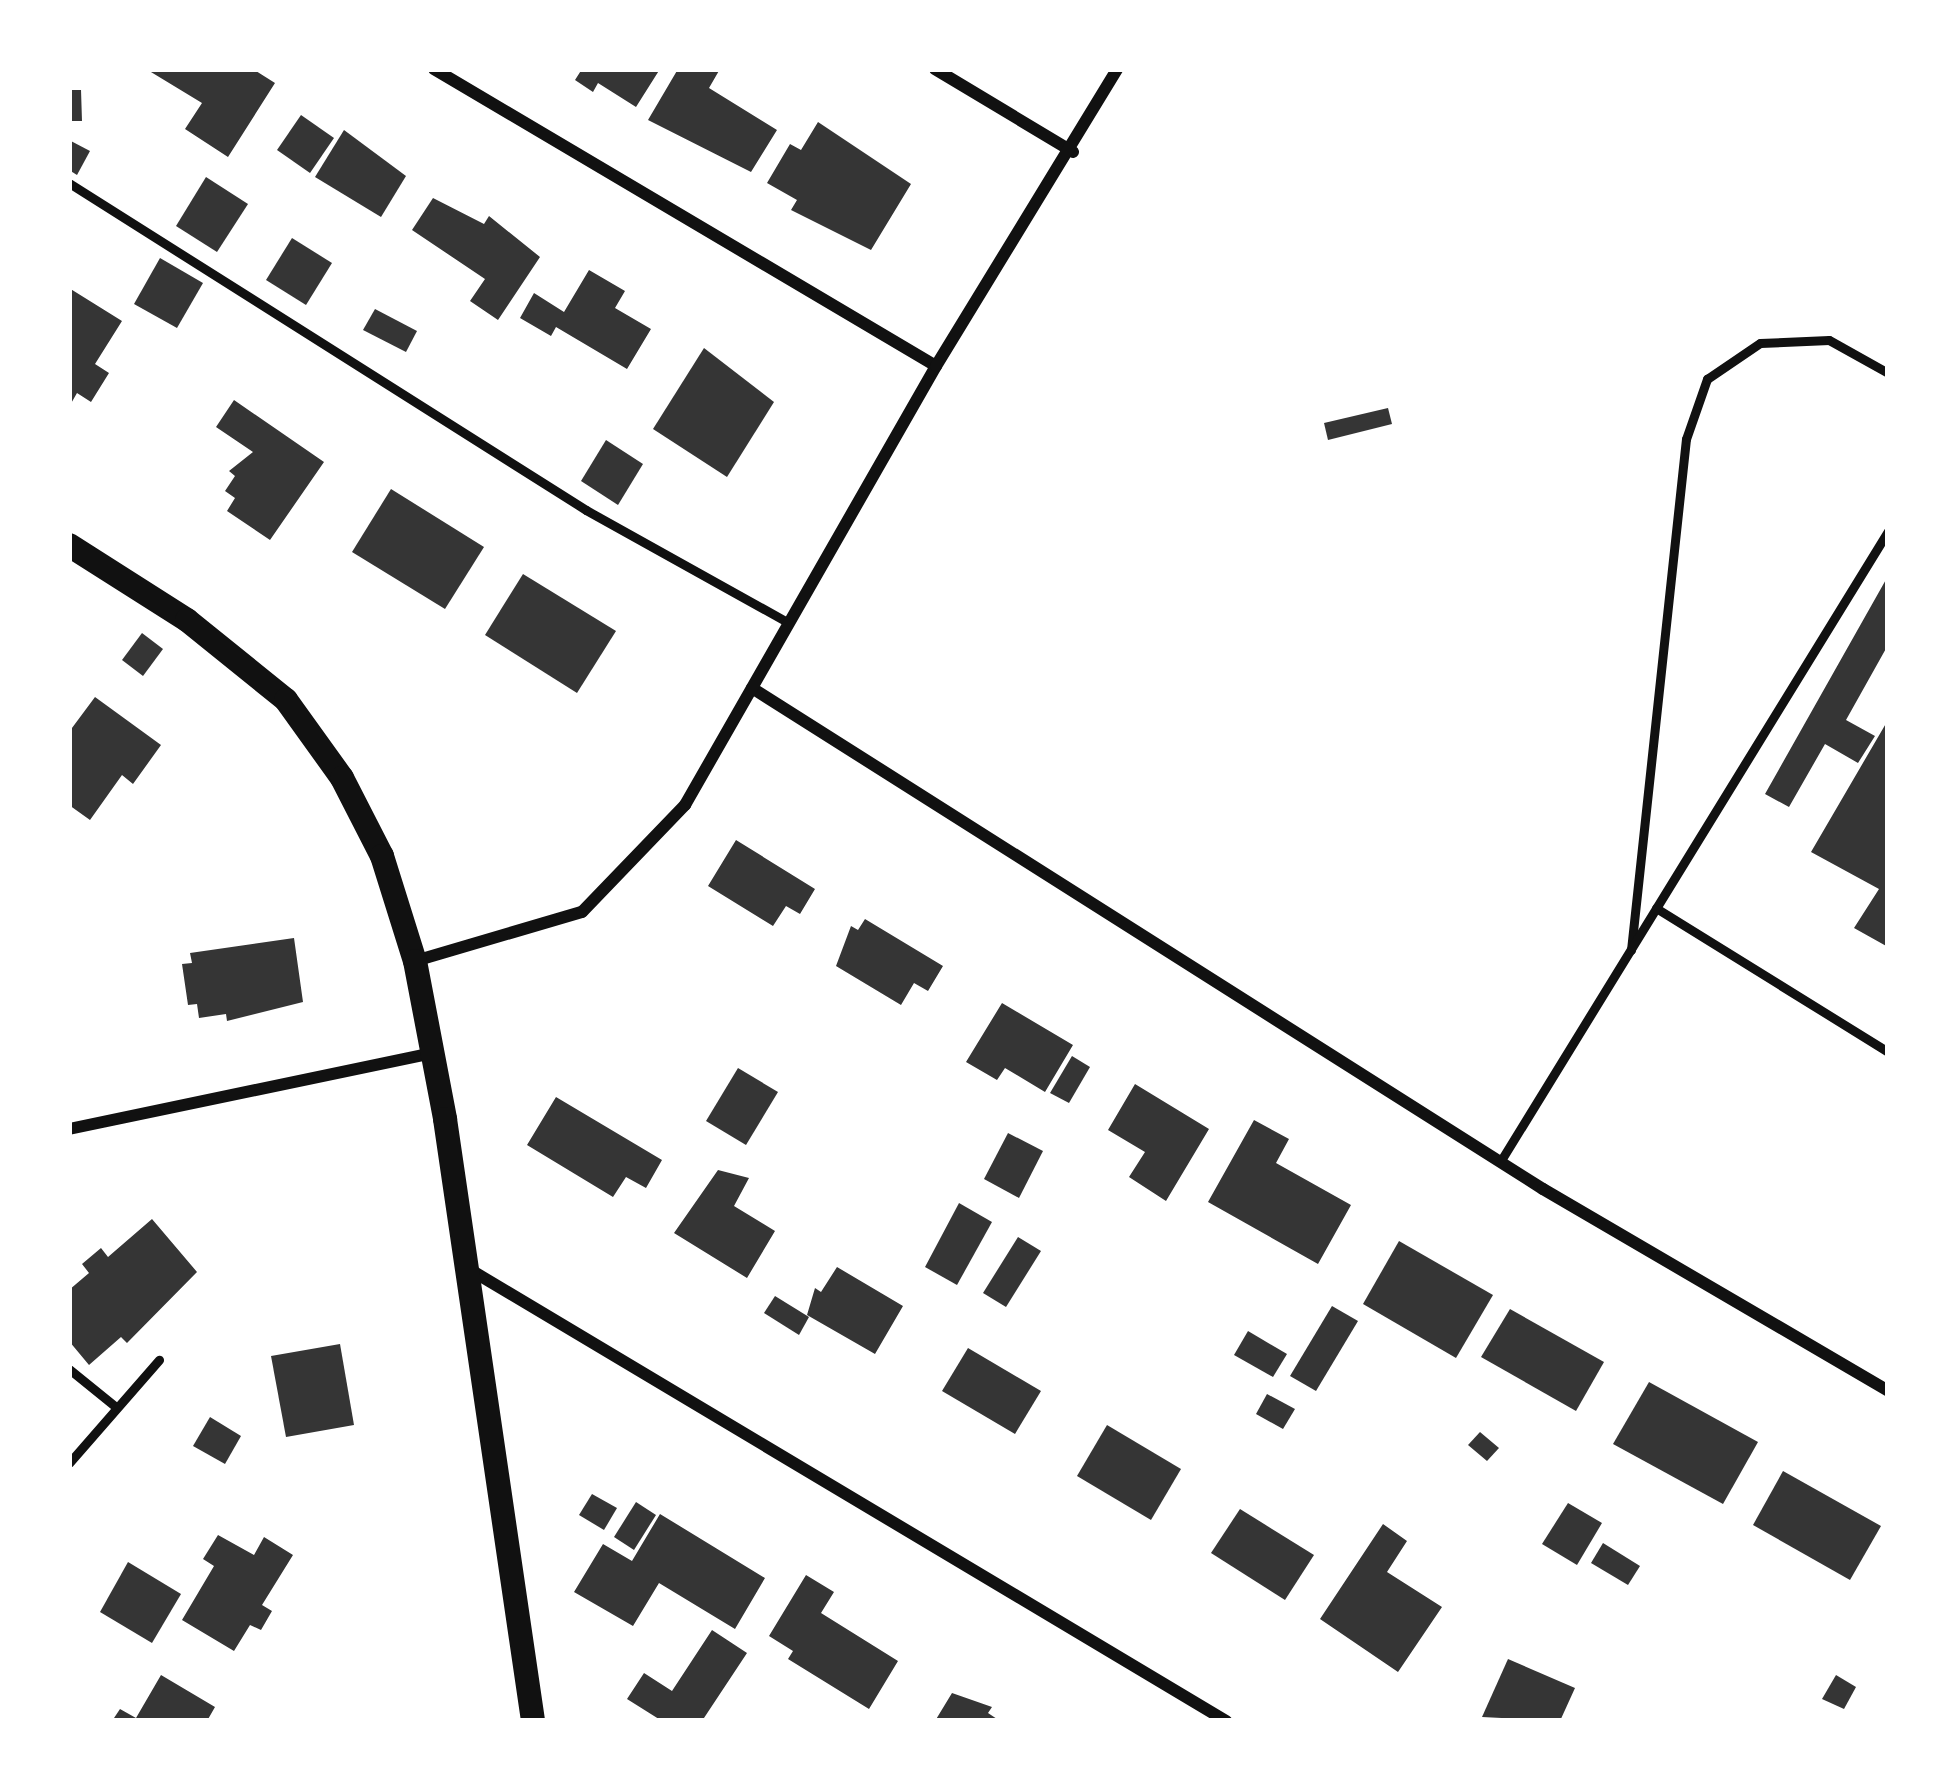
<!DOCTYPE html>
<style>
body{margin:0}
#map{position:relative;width:1957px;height:1790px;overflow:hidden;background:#fff;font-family:"Varela Round",sans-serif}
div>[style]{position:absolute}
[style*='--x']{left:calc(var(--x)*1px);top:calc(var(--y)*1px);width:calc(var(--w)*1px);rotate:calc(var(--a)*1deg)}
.building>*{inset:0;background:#353535}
.service>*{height:9px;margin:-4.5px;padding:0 4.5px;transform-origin:4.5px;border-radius:4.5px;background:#111}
.minor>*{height:12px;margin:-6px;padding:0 6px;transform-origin:6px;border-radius:6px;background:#111}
.secondary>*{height:24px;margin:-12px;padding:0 12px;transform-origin:12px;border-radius:12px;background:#111}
span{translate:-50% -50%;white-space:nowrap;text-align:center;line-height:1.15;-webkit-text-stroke:9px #fff;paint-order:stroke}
.frame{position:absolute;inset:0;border:72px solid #fff;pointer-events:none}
</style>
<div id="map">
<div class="building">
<i style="clip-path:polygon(146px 69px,253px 69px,275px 83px,228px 157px,185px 129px,202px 103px)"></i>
<i style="clip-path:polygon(582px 69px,660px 69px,636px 107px,598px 83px,593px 92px,575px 80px)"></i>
<i style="clip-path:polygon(678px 69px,720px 69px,709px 88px,777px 130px,751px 172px,648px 120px)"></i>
<i style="clip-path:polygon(69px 90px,81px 90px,82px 121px,69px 121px)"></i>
<i style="clip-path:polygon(301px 115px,334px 138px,310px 173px,277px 150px)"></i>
<i style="clip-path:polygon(818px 122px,911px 184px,871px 250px,791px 210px,797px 200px,767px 183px,790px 144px,801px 150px)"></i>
<i style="clip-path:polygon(344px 130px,406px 176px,381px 217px,315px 177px)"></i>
<i style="clip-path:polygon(69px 140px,90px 151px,77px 175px,69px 170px)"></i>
<i style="clip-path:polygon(206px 177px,248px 204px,217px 252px,176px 226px)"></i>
<i style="clip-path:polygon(433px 198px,484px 224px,489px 216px,540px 257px,498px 320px,470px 301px,485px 279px,412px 230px)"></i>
<i style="clip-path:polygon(292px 238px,332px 263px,306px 305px,266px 280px)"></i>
<i style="clip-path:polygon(160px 258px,203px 283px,177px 328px,134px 304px)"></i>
<i style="clip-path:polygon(589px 270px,625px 291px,615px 308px,651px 329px,627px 369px,556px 327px,551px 336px,520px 318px,534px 293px,564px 312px)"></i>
<i style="clip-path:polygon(69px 288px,122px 321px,95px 364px,109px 373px,91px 402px,77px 393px,69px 407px)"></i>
<i style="clip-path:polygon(375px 309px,417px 331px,406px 352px,363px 330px)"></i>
<i style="clip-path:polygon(704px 348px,774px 402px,727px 477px,653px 429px)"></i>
<i style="clip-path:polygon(234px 400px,324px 462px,270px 540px,227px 511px,235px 498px,225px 491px,235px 476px,229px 471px,253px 452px,216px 427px)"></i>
<i style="clip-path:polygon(1388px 408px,1392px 424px,1328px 440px,1324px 423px)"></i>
<i style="clip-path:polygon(606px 440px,643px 464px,618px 505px,581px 481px)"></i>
<i style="clip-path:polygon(391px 489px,484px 547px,445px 609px,352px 552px)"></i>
<i style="clip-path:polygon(523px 574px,616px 631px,577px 693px,485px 635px)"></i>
<i style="clip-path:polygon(1888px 576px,1888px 645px,1846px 720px,1875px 736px,1858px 763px,1825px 744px,1789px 807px,1765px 794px)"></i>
<i style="clip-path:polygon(142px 633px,163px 649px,143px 676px,122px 660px)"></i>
<i style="clip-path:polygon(95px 697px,161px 745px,133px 784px,122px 775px,90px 820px,69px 805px,69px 732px)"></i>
<i style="clip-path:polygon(1888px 720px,1888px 947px,1854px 928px,1879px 889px,1811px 852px)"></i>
<i style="clip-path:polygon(736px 840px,815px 889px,800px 914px,786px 906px,773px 926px,708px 886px)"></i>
<i style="clip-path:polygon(865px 919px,943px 966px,928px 991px,914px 983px,901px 1005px,836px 966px,851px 926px,858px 930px)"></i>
<i style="clip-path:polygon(294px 938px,303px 1002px,227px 1021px,226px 1014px,199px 1018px,197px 1004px,188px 1005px,182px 964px,192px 963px,190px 953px)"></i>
<i style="clip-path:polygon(1002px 1003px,1073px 1045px,1045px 1092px,1005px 1068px,997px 1080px,966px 1062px)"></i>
<i style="clip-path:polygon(1072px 1056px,1090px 1067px,1069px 1103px,1050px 1093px)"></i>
<i style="clip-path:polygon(738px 1068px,778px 1092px,746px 1145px,706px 1121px)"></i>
<i style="clip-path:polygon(1135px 1084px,1209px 1129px,1166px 1201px,1129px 1177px,1145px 1152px,1108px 1130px)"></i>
<i style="clip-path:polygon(556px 1097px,662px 1160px,646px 1188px,626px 1177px,613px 1197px,527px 1145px)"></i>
<i style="clip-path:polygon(1254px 1120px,1289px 1139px,1276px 1163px,1351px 1205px,1318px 1264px,1208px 1202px)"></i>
<i style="clip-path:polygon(1008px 1133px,1043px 1151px,1019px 1198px,984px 1179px)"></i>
<i style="clip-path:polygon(718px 1170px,749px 1178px,734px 1206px,775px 1231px,747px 1278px,674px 1233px)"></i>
<i style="clip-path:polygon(959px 1203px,992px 1222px,957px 1285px,925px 1267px)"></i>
<i style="clip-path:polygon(152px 1219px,197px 1272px,127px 1343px,121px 1337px,89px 1365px,69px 1341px,69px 1290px,89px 1273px,82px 1264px,101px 1248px,108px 1257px)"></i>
<i style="clip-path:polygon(1018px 1237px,1041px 1251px,1006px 1307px,983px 1293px)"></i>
<i style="clip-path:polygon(1399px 1241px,1493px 1295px,1456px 1358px,1363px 1304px)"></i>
<i style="clip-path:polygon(837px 1267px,903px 1306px,875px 1354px,807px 1315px,815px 1288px,821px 1292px)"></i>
<i style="clip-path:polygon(775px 1296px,809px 1317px,799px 1335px,764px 1313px)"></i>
<i style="clip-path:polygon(1332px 1306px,1358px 1321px,1316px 1391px,1290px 1376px)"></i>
<i style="clip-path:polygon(1510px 1309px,1604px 1362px,1576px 1411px,1481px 1357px)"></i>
<i style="clip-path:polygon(1248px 1331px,1287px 1354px,1273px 1377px,1234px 1355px)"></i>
<i style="clip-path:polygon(340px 1344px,354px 1425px,286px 1437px,271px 1356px)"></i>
<i style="clip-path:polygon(968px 1348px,1041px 1391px,1015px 1434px,942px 1391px)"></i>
<i style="clip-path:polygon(1649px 1382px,1758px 1442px,1723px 1504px,1613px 1444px)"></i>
<i style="clip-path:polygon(1267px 1394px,1295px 1409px,1283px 1429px,1256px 1414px)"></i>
<i style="clip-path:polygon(210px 1417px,241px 1436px,225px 1464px,193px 1446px)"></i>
<i style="clip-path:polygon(1107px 1425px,1181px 1469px,1151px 1520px,1077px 1476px)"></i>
<i style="clip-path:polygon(1480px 1432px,1499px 1448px,1487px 1461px,1468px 1445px)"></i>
<i style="clip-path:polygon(1783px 1471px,1881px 1526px,1850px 1580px,1753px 1525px)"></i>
<i style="clip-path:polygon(592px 1494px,617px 1508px,604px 1530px,579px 1515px)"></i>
<i style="clip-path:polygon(636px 1502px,656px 1515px,634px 1550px,614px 1537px)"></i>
<i style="clip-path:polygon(1568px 1503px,1602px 1523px,1577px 1565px,1542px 1544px)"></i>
<i style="clip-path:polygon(1240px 1509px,1314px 1555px,1285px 1600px,1211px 1553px)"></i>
<i style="clip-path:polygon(660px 1514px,765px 1578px,735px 1629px,659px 1583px,633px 1626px,574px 1592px,603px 1544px,632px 1561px)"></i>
<i style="clip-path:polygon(1383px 1524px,1407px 1541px,1387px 1572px,1442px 1607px,1398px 1672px,1320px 1619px)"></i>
<i style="clip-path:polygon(218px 1535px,254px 1555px,264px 1537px,293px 1555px,262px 1605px,272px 1611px,261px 1630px,250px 1625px,234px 1651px,182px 1620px,214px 1566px,203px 1559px)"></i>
<i style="clip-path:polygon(1603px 1543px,1640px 1566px,1628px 1585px,1591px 1563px)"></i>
<i style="clip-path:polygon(128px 1562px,181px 1594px,152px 1643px,100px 1612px)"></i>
<i style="clip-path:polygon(806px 1575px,834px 1592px,821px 1613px,898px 1661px,869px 1709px,788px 1659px,793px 1651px,769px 1636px)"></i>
<i style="clip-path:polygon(712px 1630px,747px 1653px,702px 1721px,662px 1721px,627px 1699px,644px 1673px,672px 1691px)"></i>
<i style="clip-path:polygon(1508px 1659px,1575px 1688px,1560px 1721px,1482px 1717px)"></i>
<i style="clip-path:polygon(161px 1675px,215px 1707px,207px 1721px,112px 1721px,120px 1709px,136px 1718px)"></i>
<i style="clip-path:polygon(1836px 1675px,1856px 1687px,1844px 1709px,1822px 1699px)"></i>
<i style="clip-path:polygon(952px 1693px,992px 1707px,988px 1713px,1000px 1721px,935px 1721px)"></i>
</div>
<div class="service">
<i style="--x:69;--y:183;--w:612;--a:32.31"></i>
<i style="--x:586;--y:510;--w:232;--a:29.1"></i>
<i style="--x:1656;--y:908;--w:273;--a:31.8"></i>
<i style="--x:1631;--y:950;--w:514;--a:-83.86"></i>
<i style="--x:1686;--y:439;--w:64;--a:-70.7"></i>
<i style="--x:1707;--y:379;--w:64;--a:-34.2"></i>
<i style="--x:1760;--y:343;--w:69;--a:-2.5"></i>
<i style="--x:1829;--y:340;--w:68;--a:29.2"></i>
<i style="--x:1500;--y:1162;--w:741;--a:-58.41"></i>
<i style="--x:69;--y:1369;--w:60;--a:39"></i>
<i style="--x:69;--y:1463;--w:137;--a:-48.9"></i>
</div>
<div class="minor">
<i style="--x:434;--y:69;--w:583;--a:30.61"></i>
<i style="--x:935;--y:69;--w:161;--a:31"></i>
<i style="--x:752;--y:688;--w:936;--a:32.35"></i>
<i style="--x:1543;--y:1189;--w:400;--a:30.3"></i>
<i style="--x:415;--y:961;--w:174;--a:-16.4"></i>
<i style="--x:582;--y:912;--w:149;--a:-46.1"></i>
<i style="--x:685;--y:805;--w:506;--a:-60.24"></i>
<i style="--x:936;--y:366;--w:348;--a:-58.6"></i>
<i style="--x:69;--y:1129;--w:371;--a:-11.8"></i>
<i style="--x:469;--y:1269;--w:882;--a:30.84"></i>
</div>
<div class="secondary">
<i style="--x:69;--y:545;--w:140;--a:32.4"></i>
<i style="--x:187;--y:620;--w:127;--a:38.9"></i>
<i style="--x:286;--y:700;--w:96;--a:54.3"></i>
<i style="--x:342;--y:778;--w:88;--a:62.9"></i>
<i style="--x:382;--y:856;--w:110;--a:72.6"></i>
<i style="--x:415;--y:961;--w:161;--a:79.2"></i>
<i style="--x:445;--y:1119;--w:608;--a:81.68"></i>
</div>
<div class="frame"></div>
</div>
